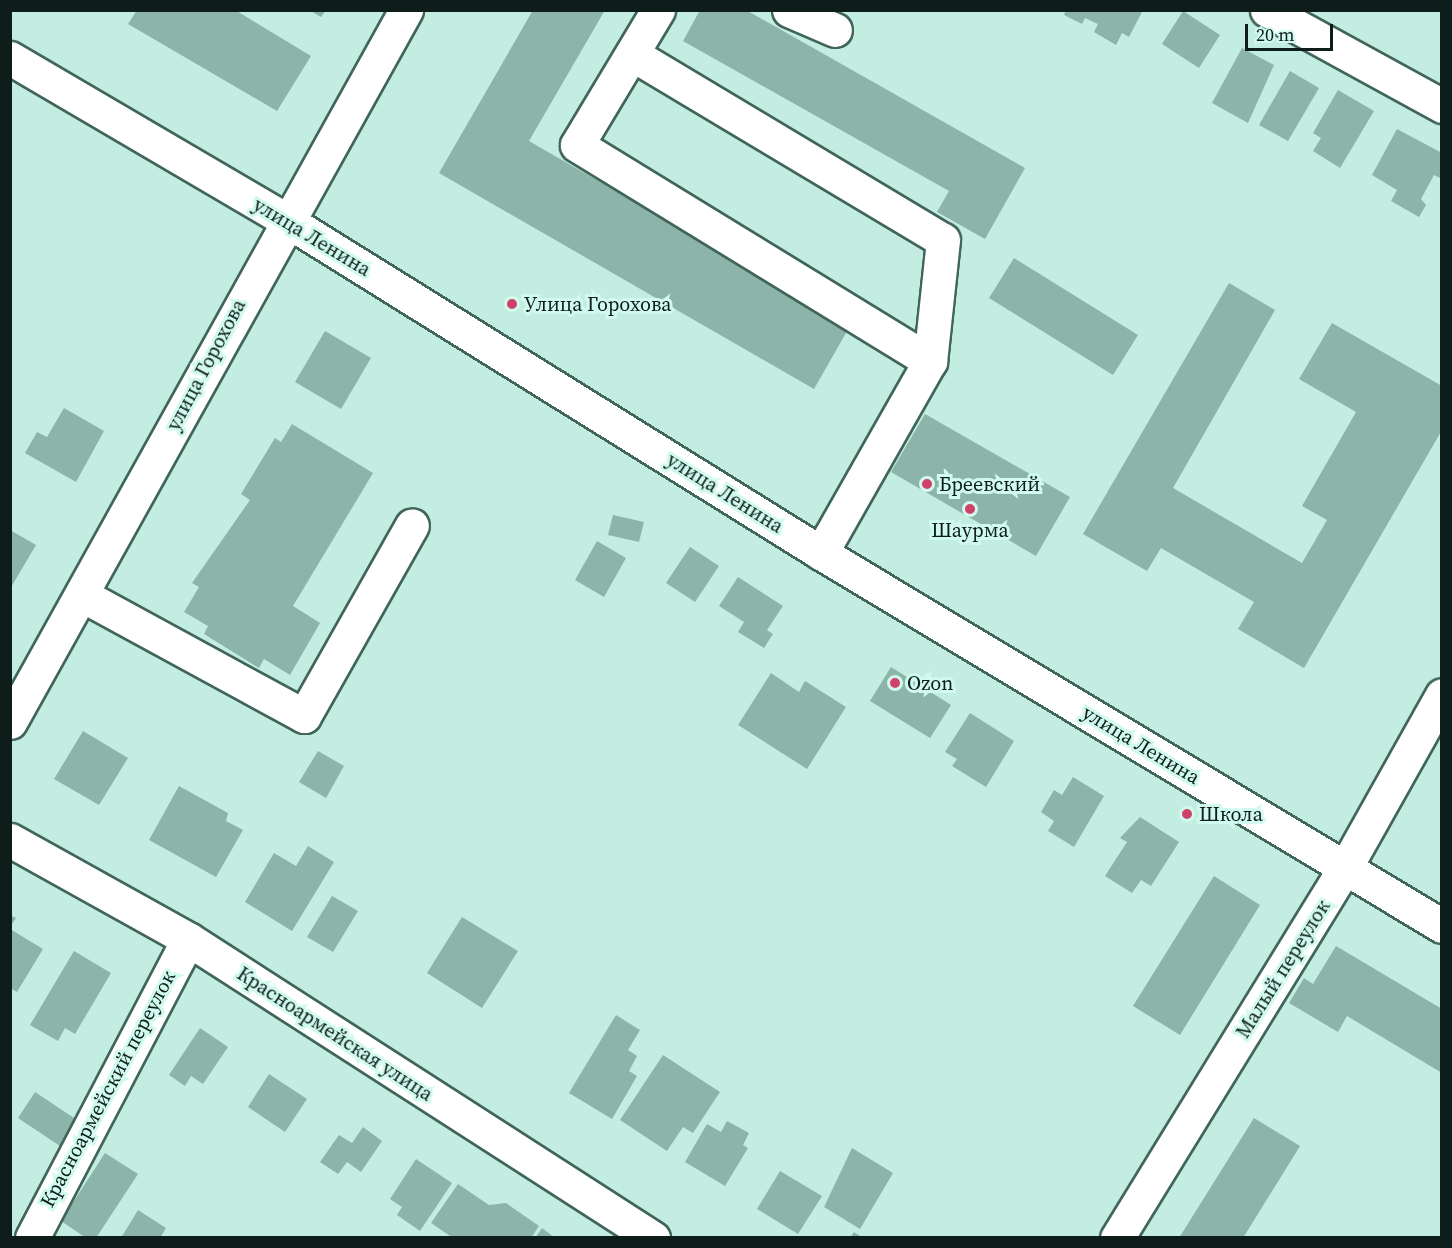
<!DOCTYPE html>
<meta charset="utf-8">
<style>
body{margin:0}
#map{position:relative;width:1452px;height:1248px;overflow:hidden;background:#c4ede1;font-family:"Source Serif 4",serif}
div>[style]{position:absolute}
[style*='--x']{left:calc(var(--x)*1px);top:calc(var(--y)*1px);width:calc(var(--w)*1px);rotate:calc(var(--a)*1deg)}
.building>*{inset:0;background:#8cb4a9}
.roads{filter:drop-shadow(2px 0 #40655b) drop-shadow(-2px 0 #40655b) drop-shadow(0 2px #40655b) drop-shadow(0 -2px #40655b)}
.minor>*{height:33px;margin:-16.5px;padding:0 16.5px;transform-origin:16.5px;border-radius:16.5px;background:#fff}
.dots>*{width:16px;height:16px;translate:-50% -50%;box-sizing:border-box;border:3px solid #d1faee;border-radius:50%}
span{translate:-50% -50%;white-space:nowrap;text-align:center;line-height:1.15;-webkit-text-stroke:6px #d1faee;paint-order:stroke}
.street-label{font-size:20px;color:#0e1d19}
.poi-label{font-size:20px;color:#0e1d19}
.left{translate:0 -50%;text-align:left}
.frame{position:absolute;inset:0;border:12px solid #0e1d19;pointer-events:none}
.scale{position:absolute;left:1245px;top:24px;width:88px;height:27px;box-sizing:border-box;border:3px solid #0e1d19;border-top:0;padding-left:8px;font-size:18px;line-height:21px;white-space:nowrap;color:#0e1d19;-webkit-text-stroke:4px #d1faee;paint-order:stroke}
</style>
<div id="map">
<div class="building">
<i style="clip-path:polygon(137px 10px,235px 10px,311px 56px,277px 111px,128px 24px)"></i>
<i style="clip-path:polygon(309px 10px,326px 10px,321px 17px)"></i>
<i style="clip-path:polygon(533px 10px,605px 10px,529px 141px,850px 326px,814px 389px,439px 173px)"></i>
<i style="clip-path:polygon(700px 10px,746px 10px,1025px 168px,985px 239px,937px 212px,949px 191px,683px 41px)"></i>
<i style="clip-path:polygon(1066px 10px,1143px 10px,1129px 37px,1122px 33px,1116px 45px,1094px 32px,1098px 24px,1085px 18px,1082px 24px,1064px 15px)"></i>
<i style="clip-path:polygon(1183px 11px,1220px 35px,1199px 68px,1162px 44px)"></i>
<i style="clip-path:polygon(1242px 48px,1274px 65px,1248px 123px,1212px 103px)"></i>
<i style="clip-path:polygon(1290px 71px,1319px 88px,1288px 141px,1259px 125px)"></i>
<i style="clip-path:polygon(1338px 90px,1374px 111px,1340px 168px,1313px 151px,1321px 138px,1313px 133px)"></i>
<i style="clip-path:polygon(1397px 129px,1442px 153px,1442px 179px,1434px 175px,1421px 199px,1426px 205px,1419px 217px,1391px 201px,1397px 190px,1372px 175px)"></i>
<i style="clip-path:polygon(1014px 258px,1138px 335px,1113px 375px,989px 298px)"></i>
<i style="clip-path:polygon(1229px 283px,1275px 310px,1173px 488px,1302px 563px,1327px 520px,1302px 506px,1356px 412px,1299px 379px,1332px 323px,1442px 386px,1442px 430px,1304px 668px,1238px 629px,1254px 602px,1161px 548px,1147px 571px,1083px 534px)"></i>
<i style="clip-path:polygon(325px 331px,371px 358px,341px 409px,295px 382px)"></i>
<i style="clip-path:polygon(64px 408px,104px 431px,76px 482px,25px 453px,37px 432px,47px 437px)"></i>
<i style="clip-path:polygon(925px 414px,1070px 497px,1036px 556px,891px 472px)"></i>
<i style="clip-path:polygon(292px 424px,373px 473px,293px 606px,320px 623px,290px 675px,264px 659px,259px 668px,204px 634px,208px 626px,184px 612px,199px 587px,192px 583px,250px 500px,241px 494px,275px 438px,281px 442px)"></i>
<i style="clip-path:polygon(613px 515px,644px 522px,639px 542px,608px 535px)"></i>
<i style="clip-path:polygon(10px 530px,36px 545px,10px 589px)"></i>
<i style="clip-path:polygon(597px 541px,626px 558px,604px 597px,575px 580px)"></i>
<i style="clip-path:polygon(690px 547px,719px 566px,695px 602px,666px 583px)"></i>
<i style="clip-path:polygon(738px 577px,783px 606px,767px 630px,773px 634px,764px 648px,738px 632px,744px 622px,719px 606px)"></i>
<i style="clip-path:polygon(891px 667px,951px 705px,930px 738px,870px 701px)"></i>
<i style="clip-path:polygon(771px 673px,799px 692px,805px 681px,846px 707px,807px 769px,738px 725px)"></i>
<i style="clip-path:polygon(970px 713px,1014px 741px,986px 787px,952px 766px,957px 759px,945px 752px)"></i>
<i style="clip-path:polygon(83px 731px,128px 758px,99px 805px,54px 779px)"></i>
<i style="clip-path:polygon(318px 751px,344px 766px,326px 798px,299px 782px)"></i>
<i style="clip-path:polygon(1073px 777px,1104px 796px,1074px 847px,1048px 831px,1054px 821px,1041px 812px,1054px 790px,1062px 795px)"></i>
<i style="clip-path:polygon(179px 786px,228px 813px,226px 821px,243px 830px,216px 877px,149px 840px)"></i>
<i style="clip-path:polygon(1140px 817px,1179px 842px,1151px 886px,1141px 880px,1132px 893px,1105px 876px,1127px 842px,1120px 838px)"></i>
<i style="clip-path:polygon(308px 846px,334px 862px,292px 931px,245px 902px,274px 853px,296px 866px)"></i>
<i style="clip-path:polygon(1214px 876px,1260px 905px,1180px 1035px,1133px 1006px)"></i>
<i style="clip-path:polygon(332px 896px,358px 911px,333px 952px,307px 937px)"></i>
<i style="clip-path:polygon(10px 915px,16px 918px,10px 927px)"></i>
<i style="clip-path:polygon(462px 917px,518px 951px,482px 1008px,427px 973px)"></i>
<i style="clip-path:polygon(10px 929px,43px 949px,17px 992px,10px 988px)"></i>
<i style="clip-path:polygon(1336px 946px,1442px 1009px,1442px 1073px,1347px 1016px,1338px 1032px,1289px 1003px,1304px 978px,1313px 984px)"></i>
<i style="clip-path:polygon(74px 951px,111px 973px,75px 1034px,65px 1028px,58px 1041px,30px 1025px)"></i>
<i style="clip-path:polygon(616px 1015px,640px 1030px,628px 1050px,637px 1056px,629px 1071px,637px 1076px,612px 1119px,569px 1093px)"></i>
<i style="clip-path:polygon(200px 1028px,228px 1047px,203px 1084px,191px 1076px,185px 1086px,169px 1075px)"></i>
<i style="clip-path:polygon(663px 1055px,720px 1092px,693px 1133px,683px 1127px,667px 1151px,620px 1120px)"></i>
<i style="clip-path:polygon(269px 1074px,307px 1099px,285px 1132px,248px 1107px)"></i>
<i style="clip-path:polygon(35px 1092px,83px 1124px,66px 1150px,18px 1118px)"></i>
<i style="clip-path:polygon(1254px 1118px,1300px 1146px,1243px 1238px,1179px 1238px)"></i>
<i style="clip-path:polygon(727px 1121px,749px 1133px,743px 1145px,748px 1148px,725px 1186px,685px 1162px,707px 1124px,721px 1132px)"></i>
<i style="clip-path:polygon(363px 1127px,382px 1141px,361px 1172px,347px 1162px,338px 1174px,320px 1162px,339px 1135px,352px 1143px)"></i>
<i style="clip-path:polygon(852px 1148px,893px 1173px,860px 1229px,824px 1207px)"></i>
<i style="clip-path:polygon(105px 1153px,138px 1174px,96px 1238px,86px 1238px,61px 1221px)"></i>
<i style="clip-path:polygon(416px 1159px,452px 1183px,420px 1231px,397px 1215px,402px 1207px,390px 1199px)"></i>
<i style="clip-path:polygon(780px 1171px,822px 1196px,798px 1234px,757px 1209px)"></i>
<i style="clip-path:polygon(458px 1184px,489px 1205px,506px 1203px,539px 1226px,531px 1238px,453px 1238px,431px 1223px)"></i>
<i style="clip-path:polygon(138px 1210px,166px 1228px,160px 1238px,121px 1238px)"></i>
<i style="clip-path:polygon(542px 1228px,555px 1238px,535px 1238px)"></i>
<i style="clip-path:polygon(854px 1232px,863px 1238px,850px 1238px)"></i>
</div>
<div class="roads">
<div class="minor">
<i style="--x:658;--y:10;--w:157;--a:121"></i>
<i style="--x:577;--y:145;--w:414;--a:31.5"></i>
<i style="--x:930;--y:361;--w:221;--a:119.6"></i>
<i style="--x:789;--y:10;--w:50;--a:23.5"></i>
<i style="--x:1267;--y:10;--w:200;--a:28.7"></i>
<i style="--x:632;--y:54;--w:362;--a:30.9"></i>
<i style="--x:943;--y:240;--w:122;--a:96.1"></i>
<i style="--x:10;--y:58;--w:320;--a:30.4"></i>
<i style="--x:286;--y:220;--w:630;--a:31.9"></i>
<i style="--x:821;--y:553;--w:724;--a:30.99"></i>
<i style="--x:82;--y:595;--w:253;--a:28.6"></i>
<i style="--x:304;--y:716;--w:219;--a:-60.5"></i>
<i style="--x:10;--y:722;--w:815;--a:-60.92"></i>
<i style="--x:10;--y:840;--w:204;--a:29.1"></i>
<i style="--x:188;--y:939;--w:553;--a:32.74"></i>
<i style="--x:32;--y:1238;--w:337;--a:-62.4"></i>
<i style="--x:1117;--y:1238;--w:435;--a:-58.4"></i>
<i style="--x:1345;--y:868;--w:198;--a:-60.7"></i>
</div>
</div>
<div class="dots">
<i style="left:512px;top:304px;background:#d04169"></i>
<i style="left:927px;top:484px;background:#d04169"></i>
<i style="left:970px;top:509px;background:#d04169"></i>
<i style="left:895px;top:683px;background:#d04169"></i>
<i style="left:1187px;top:814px;background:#d04169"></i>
</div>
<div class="street-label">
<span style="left:312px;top:237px;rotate:31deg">улица Ленина</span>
<span style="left:206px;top:365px;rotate:-62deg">улица Горохова</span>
<span style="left:725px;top:493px;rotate:32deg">улица Ленина</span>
<span style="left:1141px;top:745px;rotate:31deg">улица Ленина</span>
<span style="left:1283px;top:969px;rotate:-58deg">Малый переулок</span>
<span style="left:335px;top:1034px;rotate:33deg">Красноармейская улица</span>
<span style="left:108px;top:1089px;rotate:-62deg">Красноармейский переулок</span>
</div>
<div class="poi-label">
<span class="left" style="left:524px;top:304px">Улица Горохова</span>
<span class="left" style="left:939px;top:484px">Бреевский</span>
<span style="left:970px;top:530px">Шаурма</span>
<span class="left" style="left:907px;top:683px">Ozon</span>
<span class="left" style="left:1199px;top:814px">Школа</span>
</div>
<div class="frame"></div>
<div class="scale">20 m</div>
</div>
